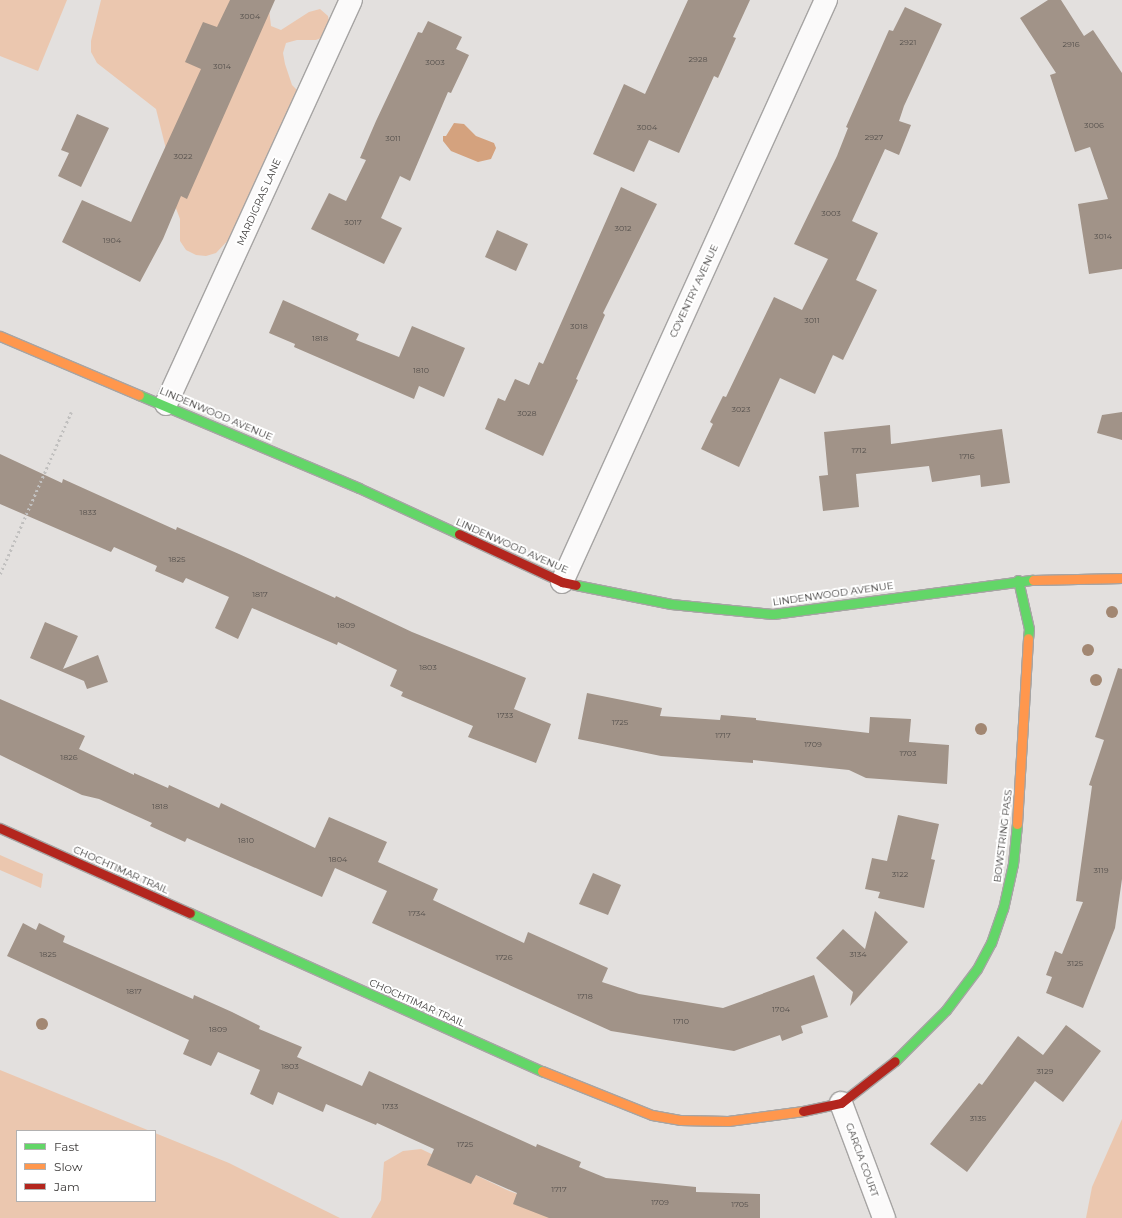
<!DOCTYPE html>
<style>
body{margin:0}
#map{position:relative;width:1122px;height:1218px;overflow:hidden;background:#e3e0de;font-family:Montserrat,sans-serif}
div>[style]{position:absolute}
[style*='--x']{left:calc(var(--x)*1px);top:calc(var(--y)*1px);width:calc(var(--w)*1px);rotate:calc(var(--a)*1deg)}
.green>*{inset:0;background:#ebc7af}
.water>*{inset:0;background:#d4a27e}
.building>*{inset:0;background:#a19388}
.path>*{height:2.5px;margin-top:-1.25px;transform-origin:0;background:repeating-linear-gradient(90deg,#c1c0bf 0 2px,transparent 0 5px)}
.roads{filter:drop-shadow(1px 0 #a6a4a3) drop-shadow(-1px 0 #a6a4a3) drop-shadow(0 1px #a6a4a3) drop-shadow(0 -1px #a6a4a3)}
.street>*{height:22px;margin:-11px;padding:0 11px;transform-origin:11px;border-radius:11px;background:#fbfafa}
.fast>*{height:9px;margin:-4.5px;padding:0 4.5px;transform-origin:4.5px;border-radius:4.5px;background:#63d668}
.slow>*{height:9px;margin:-4.5px;padding:0 4.5px;transform-origin:4.5px;border-radius:4.5px;background:#ff974d}
.jam>*{height:9px;margin:-4.5px;padding:0 4.5px;transform-origin:4.5px;border-radius:4.5px;background:#b3261e}
.trees>*{width:12px;height:12px;margin:-6px;border-radius:50%;background:#a28772}
span{translate:-50% -50%;white-space:nowrap;text-align:center;line-height:1.15;-webkit-text-stroke:4px #fff;paint-order:stroke}
.number-label{font-size:8px;color:#57524e}
.number-label span{-webkit-text-stroke-width:0}
.street-label{font-size:10px;color:#3e3c3b}
.legend{position:absolute;left:16px;top:1130px;width:140px;height:72px;box-sizing:border-box;background:#fff;border:1px solid #b2b1b1;margin:0;padding:5px 7px;list-style:none;font-size:12px;color:#3e3c3b}
.legend li{display:flex;align-items:center;gap:8px;height:20px}
.legend b{width:20px;border:1px solid #b2b1b1}
</style>
<div id="map">
<div class="green">
<i style="clip-path:polygon(0 0,67px 0,38px 71px,0 56px)"></i>
<i style="clip-path:polygon(101px 0,268px 0,271px 26px,281px 30px,309px 12px,320px 9px,328px 16px,330px 27px,326px 36px,316px 40px,297px 40px,286px 43px,283px 53px,285px 64px,292px 85px,300px 93px,233px 235px,216px 253px,206px 256px,196px 255px,186px 250px,180px 241px,180px 219px,172px 198px,167px 153px,156px 109px,97px 63px,91px 52px,91px 41px)"></i>
<i style="clip-path:polygon(0 855px,43px 874px,41px 888px,0 870px)"></i>
<i style="clip-path:polygon(0 1070px,150px 1131px,17px 1131px,17px 1201px,155px 1201px,155px 1133px,229px 1163px,340px 1218px,0 1218px)"></i>
<i style="clip-path:polygon(1122px 1119px,1122px 1218px,1086px 1218px,1092px 1187px)"></i>
<i style="clip-path:polygon(421px 1149px,507px 1190px,539px 1202px,568px 1218px,371px 1218px,381px 1200px,384px 1162px,403px 1151px)"></i>
</div>
<div class="water">
<i style="clip-path:polygon(454px 123px,464px 124px,476px 136px,494px 143px,496px 148px,491px 159px,478px 162px,451px 151px,443px 141px,443px 136px,446px 136px)"></i>
</div>
<div class="building">
<i style="clip-path:polygon(230px 0,275px 0,187px 199px,181px 196px,163px 239px,140px 282px,62px 242px,82px 200px,131px 222px,201px 69px,185px 62px,203px 22px,217px 27px)"></i>
<i style="clip-path:polygon(688px 0,750px 0,733px 37px,736px 38px,718px 78px,714px 76px,679px 153px,649px 140px,634px 172px,593px 154px,624px 84px,645px 94px)"></i>
<i style="clip-path:polygon(1048px 0,1061px 0,1084px 36px,1093px 30px,1122px 73px,1122px 269px,1089px 274px,1078px 204px,1108px 199px,1090px 147px,1075px 152px,1050px 75px,1056px 73px,1020px 18px)"></i>
<i style="clip-path:polygon(905px 7px,942px 24px,904px 106px,899px 121px,911px 125px,899px 155px,885px 149px,852px 221px,878px 233px,856px 280px,877px 290px,843px 360px,833px 355px,815px 394px,780px 378px,739px 467px,701px 449px,713px 424px,710px 422px,723px 396px,726px 397px,774px 297px,802px 310px,828px 259px,794px 244px,837px 156px,848px 128px,846px 127px,889px 30px,893px 31px)"></i>
<i style="clip-path:polygon(428px 21px,462px 37px,456px 49px,469px 55px,451px 93px,448px 92px,410px 181px,400px 176px,381px 218px,402px 228px,384px 264px,311px 229px,329px 193px,346px 201px,366px 160px,360px 158px,376px 121px,418px 32px,422px 33px)"></i>
<i style="clip-path:polygon(77px 114px,109px 128px,81px 187px,58px 176px,69px 153px,61px 150px)"></i>
<i style="clip-path:polygon(621px 187px,657px 204px,603px 313px,605px 315px,576px 379px,578px 380px,543px 456px,485px 429px,498px 398px,505px 401px,515px 379px,529px 385px,539px 362px,543px 364px)"></i>
<i style="clip-path:polygon(497px 230px,528px 244px,516px 271px,485px 257px)"></i>
<i style="clip-path:polygon(283px 300px,359px 334px,356px 340px,399px 357px,412px 326px,465px 348px,444px 397px,419px 386px,414px 399px,294px 347px,295px 344px,269px 333px)"></i>
<i style="clip-path:polygon(1122px 412px,1122px 440px,1097px 433px,1102px 415px)"></i>
<i style="clip-path:polygon(890px 425px,891px 444px,1002px 429px,1010px 483px,981px 487px,980px 475px,932px 482px,929px 466px,856px 474px,859px 507px,823px 511px,819px 476px,828px 475px,824px 432px)"></i>
<i style="clip-path:polygon(0 454px,62px 483px,63px 479px,176px 530px,177px 527px,239px 554px,335px 598px,336px 596px,412px 632px,526px 678px,514px 709px,551px 724px,536px 763px,468px 737px,473px 726px,401px 696px,403px 692px,390px 686px,397px 670px,338px 642px,337px 645px,252px 608px,238px 639px,215px 628px,229px 597px,186px 578px,183px 583px,155px 571px,157px 566px,114px 547px,111px 552px,0 504px)"></i>
<i style="clip-path:polygon(45px 622px,78px 636px,63px 669px,98px 655px,108px 682px,87px 689px,84px 681px,30px 658px)"></i>
<i style="clip-path:polygon(1118px 668px,1122px 669px,1122px 879px,1115px 928px,1083px 1008px,1046px 993px,1052px 977px,1046px 975px,1055px 951px,1062px 954px,1083px 902px,1076px 901px,1092px 786px,1089px 785px,1104px 740px,1095px 737px)"></i>
<i style="clip-path:polygon(587px 693px,662px 708px,660px 716px,720px 720px,721px 715px,756px 718px,756px 720px,869px 733px,870px 717px,911px 719px,909px 742px,949px 745px,947px 784px,866px 778px,849px 770px,753px 760px,753px 763px,661px 756px,578px 739px)"></i>
<i style="clip-path:polygon(0 699px,85px 736px,79px 749px,134px 775px,134px 773px,168px 788px,169px 785px,219px 808px,221px 803px,315px 848px,329px 817px,387px 842px,378px 862px,438px 889px,433px 900px,524px 943px,528px 932px,608px 968px,602px 982px,639px 994px,723px 1008px,814px 975px,828px 1017px,801px 1026px,803px 1033px,782px 1041px,780px 1035px,734px 1051px,611px 1031px,372px 923px,387px 891px,335px 868px,322px 897px,187px 838px,185px 842px,150px 826px,152px 823px,99px 799px,82px 795px,0 755px)"></i>
<i style="clip-path:polygon(898px 815px,939px 824px,931px 859px,935px 860px,924px 908px,878px 898px,880px 892px,865px 889px,872px 858px,887px 861px)"></i>
<i style="clip-path:polygon(593px 873px,621px 885px,608px 915px,579px 904px)"></i>
<i style="clip-path:polygon(875px 911px,908px 942px,850px 1006px,853px 992px,816px 958px,843px 929px,865px 949px)"></i>
<i style="clip-path:polygon(23px 923px,36px 930px,39px 923px,65px 936px,63px 942px,193px 999px,194px 995px,232px 1012px,260px 1026px,259px 1029px,302px 1047px,297px 1057px,362px 1086px,369px 1071px,536px 1147px,537px 1144px,581px 1162px,579px 1167px,606px 1178px,696px 1187px,696px 1192px,760px 1194px,760px 1218px,549px 1218px,513px 1204px,517px 1193px,476px 1175px,471px 1184px,427px 1165px,434px 1149px,377px 1123px,376px 1125px,326px 1104px,323px 1112px,278px 1092px,273px 1105px,250px 1094px,260px 1070px,218px 1052px,211px 1066px,183px 1054px,189px 1040px,7px 956px)"></i>
<i style="clip-path:polygon(1066px 1025px,1101px 1051px,1063px 1102px,1035px 1081px,967px 1172px,930px 1144px,979px 1083px,982px 1085px,1018px 1036px,1043px 1055px)"></i>
</div>
<div class="path">
<i style="--x:0;--y:574;--w:177;--a:-66.3"></i>
</div>
<div class="roads">
<div class="street">
<i style="--x:166;--y:404;--w:444;--a:-65.4"></i>
<i style="--x:562;--y:582;--w:639;--a:-65.6"></i>
<i style="--x:841;--y:1103;--w:123;--a:69.5"></i>
</div>
<div class="fast">
<i style="--x:139;--y:395;--w:239;--a:22.9"></i>
<i style="--x:359;--y:488;--w:110;--a:24.7"></i>
<i style="--x:1018;--y:580;--w:50;--a:77.3"></i>
<i style="--x:1029;--y:629;--w:9;--a:96"></i>
<i style="--x:576;--y:585;--w:97;--a:11.3"></i>
<i style="--x:671;--y:604;--w:102;--a:5.6"></i>
<i style="--x:773;--y:614;--w:262;--a:-7.5"></i>
<i style="--x:190;--y:913;--w:386;--a:24.2"></i>
<i style="--x:895;--y:1061;--w:72;--a:-45"></i>
<i style="--x:946;--y:1010;--w:51;--a:-52.9"></i>
<i style="--x:977;--y:969;--w:30;--a:-62"></i>
<i style="--x:991;--y:943;--w:36;--a:-71"></i>
<i style="--x:1003;--y:909;--w:46;--a:-77.5"></i>
<i style="--x:1013;--y:864;--w:40;--a:-84.3"></i>
</div>
<div class="slow">
<i style="--x:0;--y:336;--w:151;--a:23"></i>
<i style="--x:1033;--y:580;--w:89;--a:-1.3"></i>
<i style="--x:1017;--y:824;--w:186;--a:-86.6"></i>
<i style="--x:542;--y:1071;--w:118;--a:21.8"></i>
<i style="--x:652;--y:1115;--w:28;--a:10"></i>
<i style="--x:680;--y:1120;--w:48;--a:1.2"></i>
<i style="--x:728;--y:1121;--w:76;--a:-7.6"></i>
</div>
<div class="jam">
<i style="--x:459;--y:534;--w:114;--a:25"></i>
<i style="--x:562;--y:582;--w:14;--a:12"></i>
<i style="--x:0;--y:828;--w:208;--a:24.1"></i>
<i style="--x:803;--y:1111;--w:39;--a:-12"></i>
<i style="--x:841;--y:1103;--w:68;--a:-37.9"></i>
</div>
</div>
<div class="trees">
<i style="left:1112px;top:612px"></i>
<i style="left:1088px;top:650px"></i>
<i style="left:1096px;top:680px"></i>
<i style="left:981px;top:729px"></i>
<i style="left:42px;top:1024px"></i>
</div>
<div class="number-label">
<span style="left:250px;top:17px">3004</span>
<span style="left:908px;top:43px">2921</span>
<span style="left:1071px;top:45px">2916</span>
<span style="left:698px;top:60px">2928</span>
<span style="left:435px;top:63px">3003</span>
<span style="left:222px;top:67px">3014</span>
<span style="left:1094px;top:126px">3006</span>
<span style="left:647px;top:128px">3004</span>
<span style="left:874px;top:138px">2927</span>
<span style="left:393px;top:139px">3011</span>
<span style="left:183px;top:157px">3022</span>
<span style="left:831px;top:214px">3003</span>
<span style="left:353px;top:223px">3017</span>
<span style="left:623px;top:229px">3012</span>
<span style="left:1103px;top:237px">3014</span>
<span style="left:112px;top:241px">1904</span>
<span style="left:812px;top:321px">3011</span>
<span style="left:579px;top:327px">3018</span>
<span style="left:320px;top:339px">1818</span>
<span style="left:421px;top:371px">1810</span>
<span style="left:741px;top:410px">3023</span>
<span style="left:527px;top:414px">3028</span>
<span style="left:859px;top:451px">1712</span>
<span style="left:967px;top:457px">1716</span>
<span style="left:88px;top:513px">1833</span>
<span style="left:177px;top:560px">1825</span>
<span style="left:260px;top:595px">1817</span>
<span style="left:346px;top:626px">1809</span>
<span style="left:428px;top:668px">1803</span>
<span style="left:505px;top:716px">1733</span>
<span style="left:620px;top:723px">1725</span>
<span style="left:723px;top:736px">1717</span>
<span style="left:813px;top:745px">1709</span>
<span style="left:908px;top:754px">1703</span>
<span style="left:69px;top:758px">1826</span>
<span style="left:160px;top:807px">1818</span>
<span style="left:246px;top:841px">1810</span>
<span style="left:338px;top:860px">1804</span>
<span style="left:1101px;top:871px">3119</span>
<span style="left:900px;top:875px">3122</span>
<span style="left:417px;top:914px">1734</span>
<span style="left:48px;top:955px">1825</span>
<span style="left:858px;top:955px">3134</span>
<span style="left:504px;top:958px">1726</span>
<span style="left:1075px;top:964px">3125</span>
<span style="left:134px;top:992px">1817</span>
<span style="left:585px;top:997px">1718</span>
<span style="left:781px;top:1010px">1704</span>
<span style="left:681px;top:1022px">1710</span>
<span style="left:218px;top:1030px">1809</span>
<span style="left:290px;top:1067px">1803</span>
<span style="left:1045px;top:1072px">3129</span>
<span style="left:390px;top:1107px">1733</span>
<span style="left:978px;top:1119px">3135</span>
<span style="left:465px;top:1145px">1725</span>
<span style="left:559px;top:1190px">1717</span>
<span style="left:660px;top:1203px">1709</span>
<span style="left:740px;top:1205px">1705</span>
</div>
<div class="street-label">
<span style="left:259px;top:202px;rotate:-66deg">MARDIGRAS LANE</span>
<span style="left:694px;top:291px;rotate:-65deg">COVENTRY AVENUE</span>
<span style="left:216px;top:414px;rotate:23deg">LINDENWOOD AVENUE</span>
<span style="left:512px;top:546px;rotate:24deg">LINDENWOOD AVENUE</span>
<span style="left:833px;top:594px;rotate:-8deg">LINDENWOOD AVENUE</span>
<span style="left:1003px;top:836px;rotate:-83deg">BOWSTRING PASS</span>
<span style="left:121px;top:870px;rotate:24deg">CHOCHTIMAR TRAIL</span>
<span style="left:417px;top:1003px;rotate:24deg">CHOCHTIMAR TRAIL</span>
<span style="left:862px;top:1160px;rotate:70deg">GARCIA COURT</span>
</div>
<ul class="legend">
<li><b style="height:5px;background:#63d668"></b>Fast</li>
<li><b style="height:5px;background:#ff974d"></b>Slow</li>
<li><b style="height:5px;background:#b3261e"></b>Jam</li>
</ul>
</div>
